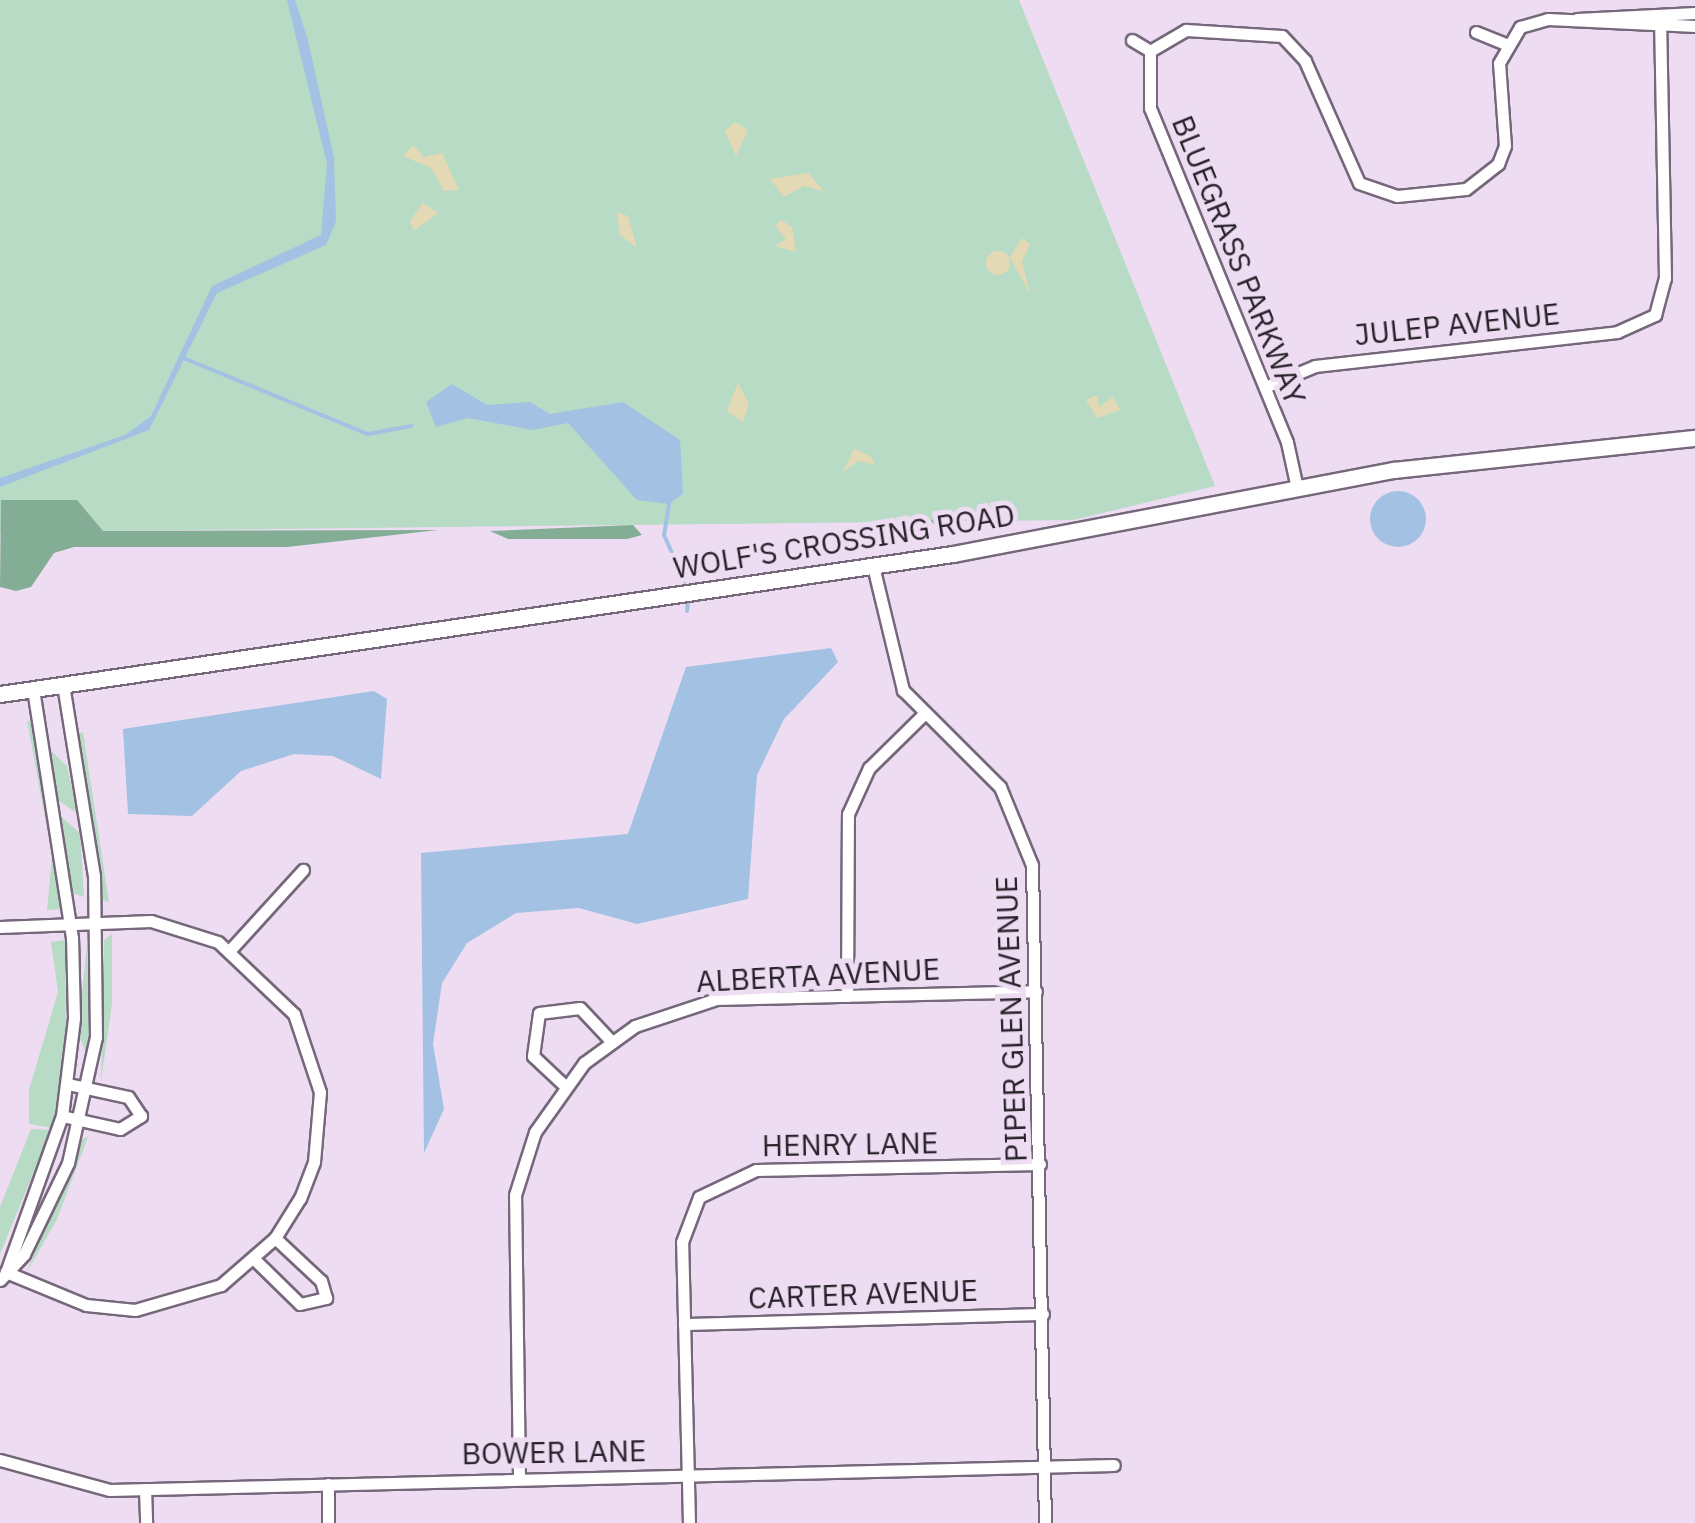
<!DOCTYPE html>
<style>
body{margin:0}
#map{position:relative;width:1695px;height:1523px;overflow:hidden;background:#eddcf2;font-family:"IBM Plex Sans",sans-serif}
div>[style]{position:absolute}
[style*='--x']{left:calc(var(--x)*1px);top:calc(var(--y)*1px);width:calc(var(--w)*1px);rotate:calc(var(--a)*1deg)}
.green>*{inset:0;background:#b8dbc6}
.forest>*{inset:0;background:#83ae95}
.sand>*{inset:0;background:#e3d9b4}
.round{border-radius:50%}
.water>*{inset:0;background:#a2c1e3}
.stream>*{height:4px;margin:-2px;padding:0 2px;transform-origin:2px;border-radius:2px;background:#a2c1e3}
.roads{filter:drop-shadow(2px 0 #76677b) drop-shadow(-2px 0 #76677b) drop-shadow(0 2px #76677b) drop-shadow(0 -2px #76677b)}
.minor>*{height:11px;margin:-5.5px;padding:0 5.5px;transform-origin:5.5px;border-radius:5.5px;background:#fff}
.major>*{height:15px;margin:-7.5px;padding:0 7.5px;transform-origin:7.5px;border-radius:7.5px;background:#fff}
span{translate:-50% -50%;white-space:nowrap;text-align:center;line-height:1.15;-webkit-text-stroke:10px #eddcf2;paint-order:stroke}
.street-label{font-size:30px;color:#28222a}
</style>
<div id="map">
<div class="green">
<i style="clip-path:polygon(0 0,1019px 0,1215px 486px,1073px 520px,0 532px)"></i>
<i style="clip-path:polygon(27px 720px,33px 724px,61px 909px,47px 910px,52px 856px)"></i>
<i style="clip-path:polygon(83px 732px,109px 902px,100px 899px,75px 735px)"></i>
<i style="clip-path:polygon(48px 748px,67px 766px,77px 813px,56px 799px)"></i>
<i style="clip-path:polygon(58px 814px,80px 833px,84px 897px,72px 893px)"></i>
<i style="clip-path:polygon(112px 934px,112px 1003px,101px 1082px,104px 940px)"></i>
<i style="clip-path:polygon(65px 940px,66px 1050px,52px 1128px,29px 1124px,29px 1090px,58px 992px,51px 942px)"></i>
<i style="clip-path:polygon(87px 944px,92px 1028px,88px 1058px,78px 1033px)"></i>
<i style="clip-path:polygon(31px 1129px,51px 1130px,0 1254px,0 1207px)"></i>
<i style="clip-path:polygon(88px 1137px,57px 1219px,27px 1272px,79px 1140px)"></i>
</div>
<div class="forest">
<i style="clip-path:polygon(1px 500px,77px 500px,103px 531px,438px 530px,287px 547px,74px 547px,54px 553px,31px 587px,16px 591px,0 587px)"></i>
<i style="clip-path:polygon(955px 520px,967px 530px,925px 522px,935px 519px)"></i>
<i style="clip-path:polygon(633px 525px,642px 535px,627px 539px,508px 539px,490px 531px)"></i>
</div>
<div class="sand">
<i style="clip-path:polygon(735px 122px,748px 130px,736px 156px,725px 131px)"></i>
<i style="clip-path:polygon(413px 145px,424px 157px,442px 153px,459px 190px,444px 191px,431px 168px,403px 156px)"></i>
<i style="clip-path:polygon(808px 173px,824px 191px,804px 186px,784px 197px,770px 179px)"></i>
<i style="clip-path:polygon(423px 203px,438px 213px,414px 231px,410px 221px)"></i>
<i style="clip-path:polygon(617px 212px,628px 216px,637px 248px,620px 235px)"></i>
<i style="clip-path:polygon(781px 220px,792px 227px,796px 252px,775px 246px,786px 239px,775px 226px)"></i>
<i style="clip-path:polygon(1022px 238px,1030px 244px,1022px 261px,1030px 294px,1010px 257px)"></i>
<i class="round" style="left:986px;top:251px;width:24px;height:24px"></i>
<i style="clip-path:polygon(738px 383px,749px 404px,743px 422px,727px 411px)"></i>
<i style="clip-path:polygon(1097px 395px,1099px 407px,1113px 397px,1120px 410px,1097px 418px,1086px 400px)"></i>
<i style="clip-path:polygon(854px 449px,871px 456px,875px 465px,858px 461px,843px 472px)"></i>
</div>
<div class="water">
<i style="clip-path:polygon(287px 0,295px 0,308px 40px,334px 158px,336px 221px,326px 245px,217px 293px,149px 430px,0 487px,0 478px,125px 435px,151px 416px,212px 286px,321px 235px,327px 164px)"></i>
<i style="clip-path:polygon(452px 384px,487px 405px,530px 402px,550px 414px,623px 402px,680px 440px,683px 494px,669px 504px,637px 500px,568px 423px,533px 430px,468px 418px,436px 427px,426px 402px)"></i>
<i class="round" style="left:1370px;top:491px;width:56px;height:56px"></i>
<i style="clip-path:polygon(831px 648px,838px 662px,784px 719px,757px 775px,748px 899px,637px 924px,579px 908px,516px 913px,467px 943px,442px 983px,433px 1044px,444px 1109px,424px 1153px,421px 853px,628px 834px,686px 667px)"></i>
<i style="clip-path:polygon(374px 691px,387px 699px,381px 779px,333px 756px,294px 754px,241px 771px,192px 816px,128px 814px,123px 729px)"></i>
</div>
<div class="stream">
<i style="--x:181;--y:357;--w:202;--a:22.4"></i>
<i style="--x:368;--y:434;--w:44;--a:-10.5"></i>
<i style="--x:669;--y:504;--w:31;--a:99"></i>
<i style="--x:664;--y:535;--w:51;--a:65.9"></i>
<i style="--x:687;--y:611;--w:10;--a:-84"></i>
</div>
<div class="roads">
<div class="minor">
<i style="--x:1577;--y:19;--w:118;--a:-2.9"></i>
<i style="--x:1476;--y:32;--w:31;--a:22"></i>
<i style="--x:1132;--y:40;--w:21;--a:31"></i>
<i style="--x:1265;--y:387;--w:54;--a:-22.8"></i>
<i style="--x:1315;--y:366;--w:304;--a:-6.4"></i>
<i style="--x:1617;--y:332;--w:42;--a:-24.1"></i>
<i style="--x:1655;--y:315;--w:38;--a:-75"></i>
<i style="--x:1665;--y:278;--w:251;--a:-91.1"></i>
<i style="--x:1297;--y:488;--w:47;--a:-102.3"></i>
<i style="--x:1287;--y:442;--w:361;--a:-112.3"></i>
<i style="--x:1150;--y:108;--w:57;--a:-90"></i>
<i style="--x:1150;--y:51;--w:42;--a:-30.3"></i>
<i style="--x:1186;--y:30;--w:96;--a:3.6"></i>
<i style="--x:1282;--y:36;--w:34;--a:47"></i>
<i style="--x:1305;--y:61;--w:133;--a:66.1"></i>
<i style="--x:1359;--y:183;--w:40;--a:18.9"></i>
<i style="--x:1397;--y:196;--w:69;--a:-5.8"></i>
<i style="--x:1466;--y:189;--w:41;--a:-38"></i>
<i style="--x:1498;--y:164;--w:19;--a:-69"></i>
<i style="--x:1505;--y:146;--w:83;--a:-94.1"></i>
<i style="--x:1499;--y:63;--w:42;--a:-59.7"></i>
<i style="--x:1520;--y:27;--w:29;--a:-16"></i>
<i style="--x:1548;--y:19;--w:147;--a:2.7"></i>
<i style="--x:873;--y:566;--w:128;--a:76.4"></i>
<i style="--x:903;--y:690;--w:137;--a:45"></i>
<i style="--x:1000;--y:787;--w:84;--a:67.7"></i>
<i style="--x:1032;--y:865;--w:658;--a:88.87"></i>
<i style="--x:0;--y:927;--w:151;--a:-2.3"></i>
<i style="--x:151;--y:921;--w:70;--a:17.4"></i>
<i style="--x:218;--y:942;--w:105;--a:43.5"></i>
<i style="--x:294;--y:1014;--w:82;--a:71.6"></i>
<i style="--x:320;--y:1092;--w:70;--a:94.9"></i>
<i style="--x:314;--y:1162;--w:39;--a:111"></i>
<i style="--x:300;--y:1198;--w:47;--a:122"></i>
<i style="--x:275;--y:1238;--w:72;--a:139"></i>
<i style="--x:221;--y:1285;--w:90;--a:163.8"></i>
<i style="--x:135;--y:1310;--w:49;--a:-174.2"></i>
<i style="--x:86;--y:1305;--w:87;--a:-157.6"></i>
<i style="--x:231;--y:949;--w:107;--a:-47.7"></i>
<i style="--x:847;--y:996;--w:182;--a:-89.7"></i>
<i style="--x:848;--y:814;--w:51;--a:-65.5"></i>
<i style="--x:869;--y:768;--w:74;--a:-44.5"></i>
<i style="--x:565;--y:1086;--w:44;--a:-136.8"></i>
<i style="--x:533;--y:1056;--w:43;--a:-82.1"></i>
<i style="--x:539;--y:1013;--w:41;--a:-7"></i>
<i style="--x:580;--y:1008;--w:45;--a:46.8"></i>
<i style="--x:62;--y:1116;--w:59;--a:12.6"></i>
<i style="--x:120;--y:1129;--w:25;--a:-32"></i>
<i style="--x:141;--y:1116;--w:23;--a:-124"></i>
<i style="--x:128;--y:1097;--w:61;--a:-167.8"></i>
<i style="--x:254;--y:1259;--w:64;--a:44.4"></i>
<i style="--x:300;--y:1304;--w:27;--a:-13"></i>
<i style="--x:326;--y:1298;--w:18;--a:-106"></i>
<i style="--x:321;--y:1281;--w:63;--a:-136.9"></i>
<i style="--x:6;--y:1272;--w:166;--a:-70.3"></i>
<i style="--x:62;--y:1116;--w:99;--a:-83"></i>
<i style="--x:74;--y:1018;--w:80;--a:-91.4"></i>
<i style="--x:72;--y:938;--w:252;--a:-98.9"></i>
<i style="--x:0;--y:1280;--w:35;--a:-47"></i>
<i style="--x:24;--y:1254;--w:101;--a:-64.2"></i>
<i style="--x:68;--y:1163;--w:129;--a:-77.5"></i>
<i style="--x:96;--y:1037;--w:161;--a:-90.7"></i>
<i style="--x:94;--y:876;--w:194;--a:-99.2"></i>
<i style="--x:684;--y:1324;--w:359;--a:-1.6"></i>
<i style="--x:0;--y:1460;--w:114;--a:15.3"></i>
<i style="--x:110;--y:1490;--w:1004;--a:-1.43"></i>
<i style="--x:519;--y:1478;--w:283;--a:-90.8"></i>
<i style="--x:515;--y:1195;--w:66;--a:-72.4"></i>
<i style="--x:535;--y:1132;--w:85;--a:-54.6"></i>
<i style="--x:584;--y:1063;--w:63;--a:-36"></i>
<i style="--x:635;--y:1026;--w:85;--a:-18.4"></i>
<i style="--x:716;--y:999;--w:320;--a:-1.4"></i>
<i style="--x:328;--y:1484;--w:39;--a:90"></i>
<i style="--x:145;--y:1489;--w:34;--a:88"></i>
<i style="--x:689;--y:1523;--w:281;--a:-91.4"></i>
<i style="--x:682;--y:1242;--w:48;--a:-69.3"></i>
<i style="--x:699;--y:1197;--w:63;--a:-25.3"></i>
<i style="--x:756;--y:1170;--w:284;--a:-1.2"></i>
</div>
<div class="major">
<i style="--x:0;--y:694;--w:963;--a:-8.36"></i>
<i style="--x:953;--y:554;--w:449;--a:-10.8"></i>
<i style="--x:1394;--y:470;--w:303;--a:-6.1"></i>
</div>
</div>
<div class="street-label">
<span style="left:1239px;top:260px;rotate:68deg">BLUEGRASS PARKWAY</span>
<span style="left:1457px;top:324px;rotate:-6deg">JULEP AVENUE</span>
<span style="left:844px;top:541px;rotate:-9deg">WOLF'S CROSSING ROAD</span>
<span style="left:818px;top:975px;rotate:-3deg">ALBERTA AVENUE</span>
<span style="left:1011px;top:1019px;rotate:-92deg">PIPER GLEN AVENUE</span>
<span style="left:850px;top:1144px;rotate:-1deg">HENRY LANE</span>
<span style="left:863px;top:1294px;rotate:-2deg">CARTER AVENUE</span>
<span style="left:554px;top:1452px;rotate:-1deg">BOWER LANE</span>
</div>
</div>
